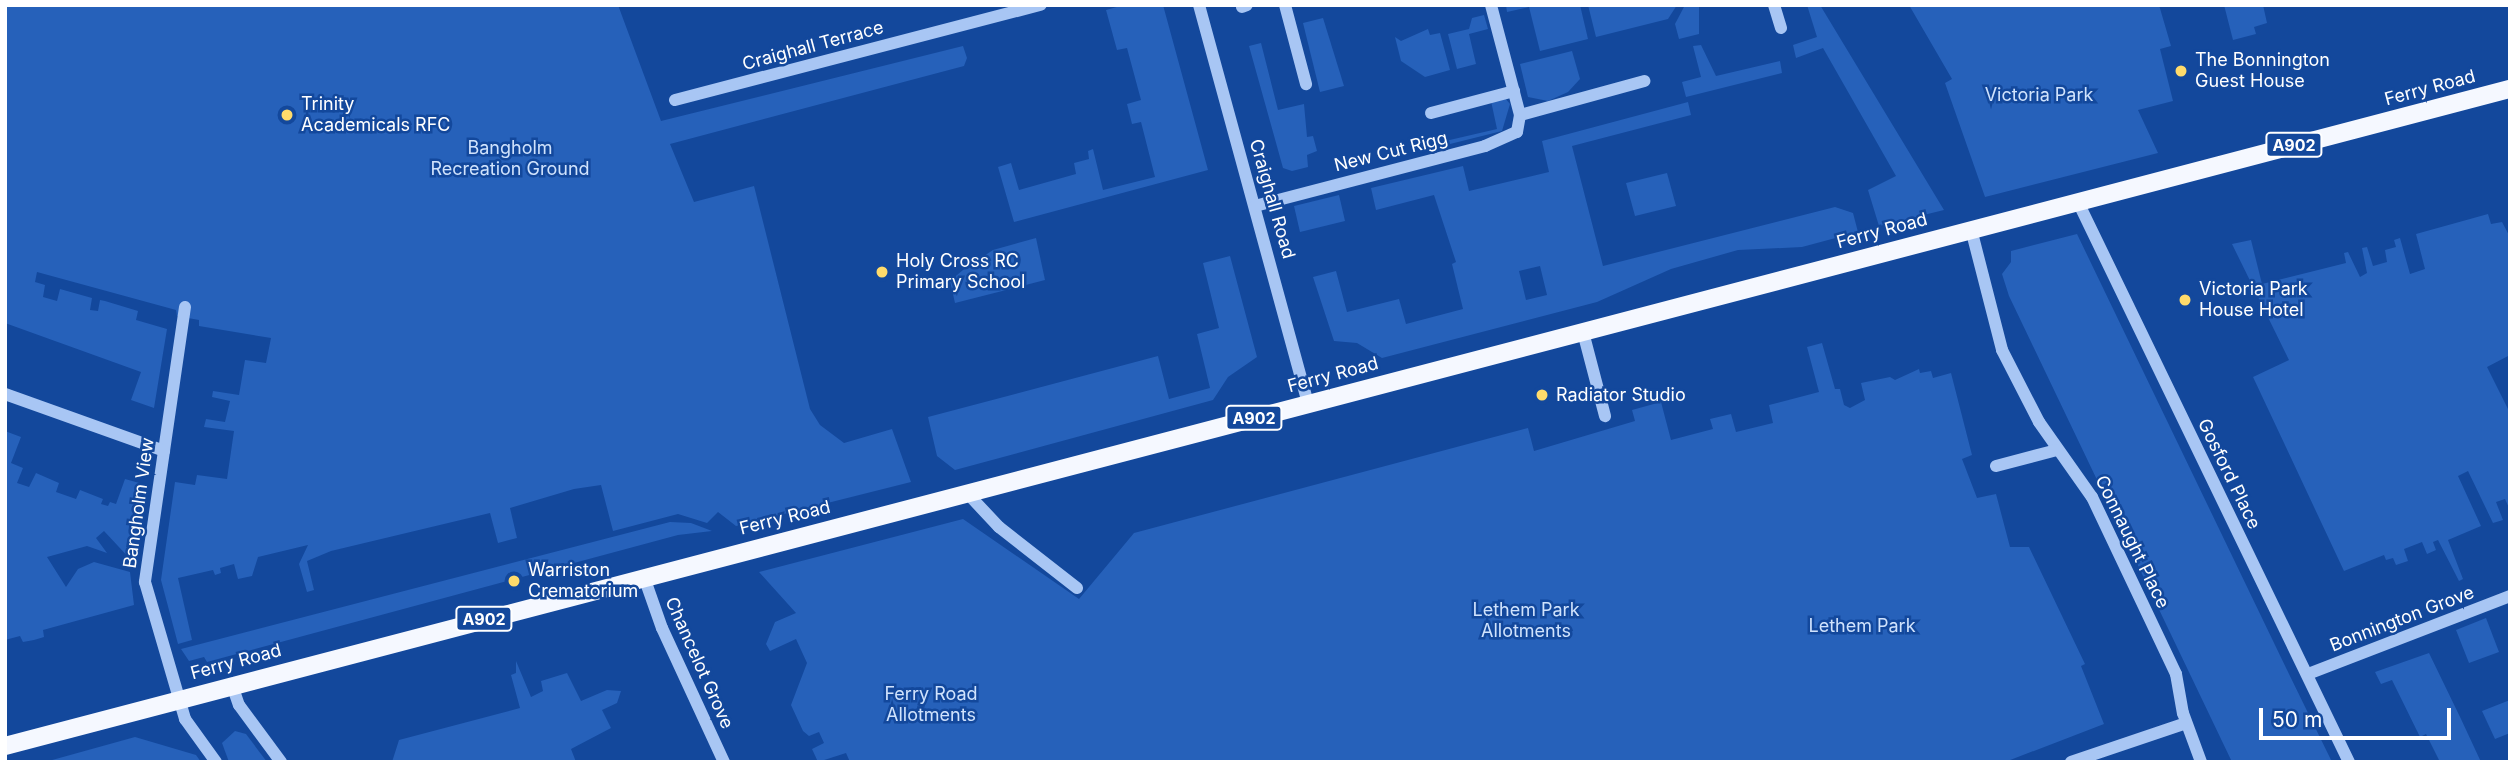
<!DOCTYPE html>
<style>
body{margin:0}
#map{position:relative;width:2515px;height:767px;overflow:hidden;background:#13489c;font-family:Inter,sans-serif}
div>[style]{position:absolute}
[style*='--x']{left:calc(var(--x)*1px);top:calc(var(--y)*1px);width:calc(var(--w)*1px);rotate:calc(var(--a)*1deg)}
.green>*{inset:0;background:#2661ba}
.minor>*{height:12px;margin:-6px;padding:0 6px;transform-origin:6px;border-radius:6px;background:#a8c6f4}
.major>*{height:18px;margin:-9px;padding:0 9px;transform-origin:9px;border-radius:9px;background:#f5f8ff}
.dots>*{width:19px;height:19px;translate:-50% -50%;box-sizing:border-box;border:4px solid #13489c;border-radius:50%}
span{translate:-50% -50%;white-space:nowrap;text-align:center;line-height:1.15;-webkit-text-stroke:5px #13489c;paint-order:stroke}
.shield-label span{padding:2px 5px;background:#13489c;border:2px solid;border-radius:5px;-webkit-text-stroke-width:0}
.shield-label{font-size:16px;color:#fff;font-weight:700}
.street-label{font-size:18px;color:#fff}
.poi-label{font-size:18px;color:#fff}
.left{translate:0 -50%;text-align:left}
.park-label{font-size:18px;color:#d0e3fd}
.frame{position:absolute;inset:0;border:7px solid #fff;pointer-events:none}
.scale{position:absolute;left:2259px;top:708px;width:192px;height:32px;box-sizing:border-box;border:4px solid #fff;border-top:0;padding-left:9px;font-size:21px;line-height:24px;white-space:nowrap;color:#fff;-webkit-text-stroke:5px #13489c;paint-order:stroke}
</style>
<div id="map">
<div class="green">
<i style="clip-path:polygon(5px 5px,618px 5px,661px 121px,963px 46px,967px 58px,964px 66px,670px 144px,694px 202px,754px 186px,810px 409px,820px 425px,844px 443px,892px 429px,911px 482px,736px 526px,718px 512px,707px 523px,678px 514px,613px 531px,601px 485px,574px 489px,510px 508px,517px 538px,498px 543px,490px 513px,331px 551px,307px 561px,314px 590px,307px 592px,299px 564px,308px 545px,258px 557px,252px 576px,238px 579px,234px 564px,220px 568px,221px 573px,215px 575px,213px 570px,178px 578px,192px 640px,178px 644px,161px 580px,175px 482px,195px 485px,197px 475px,227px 479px,234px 431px,204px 427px,206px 419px,225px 422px,230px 401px,212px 397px,213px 391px,239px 395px,245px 360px,266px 363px,271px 338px,199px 326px,199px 320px,177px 316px,176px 310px,37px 272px,35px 282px,45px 285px,43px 297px,57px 301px,60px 289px,92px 298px,90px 310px,98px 311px,100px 300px,105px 301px,138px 311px,136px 320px,167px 329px,154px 408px,131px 400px,141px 372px,5px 323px)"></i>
<i style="clip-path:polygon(1124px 5px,1163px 5px,1208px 170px,1014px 222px,998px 167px,1011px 163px,1019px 190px,1076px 174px,1074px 163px,1089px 159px,1088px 151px,1093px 149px,1103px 190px,1155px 177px,1141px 122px,1132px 124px,1127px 104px,1141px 100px,1127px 48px,1117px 50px,1106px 10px)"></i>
<i style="clip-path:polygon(1506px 5px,1580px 5px,1588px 39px,1540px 51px,1529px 7px,1507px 12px)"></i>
<i style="clip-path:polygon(1588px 5px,1677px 5px,1668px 19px,1596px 37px)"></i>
<i style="clip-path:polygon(1685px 5px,1699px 5px,1699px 34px,1679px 39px,1675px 24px)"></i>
<i style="clip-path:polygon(1807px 5px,1820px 5px,1944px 210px,1879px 226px,1868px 190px,1896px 176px,1823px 48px,1796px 58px,1793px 45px,1817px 37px)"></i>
<i style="clip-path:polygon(1909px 5px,2159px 5px,2171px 46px,2160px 49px,2173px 101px,2138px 110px,2158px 153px,1985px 197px,1945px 83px,1952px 79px)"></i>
<i style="clip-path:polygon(2224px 5px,2263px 5px,2267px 23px,2254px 27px,2256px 34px,2233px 40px)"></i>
<i style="clip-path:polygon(1484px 15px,1488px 29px,1469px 34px,1476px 64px,1457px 69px,1448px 34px,1469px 29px,1472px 18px)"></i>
<i style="clip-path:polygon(1323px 18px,1344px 86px,1320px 92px,1303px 23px)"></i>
<i style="clip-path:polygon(1428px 29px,1430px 35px,1440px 33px,1450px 70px,1425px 77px,1401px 61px,1395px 37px,1401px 41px)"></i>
<i style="clip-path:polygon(1261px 43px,1278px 110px,1304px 104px,1307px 137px,1313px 136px,1317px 151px,1307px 155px,1308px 167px,1292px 171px,1283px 168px,1249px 46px)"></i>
<i style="clip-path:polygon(1701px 45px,1716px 76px,1780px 61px,1782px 73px,1686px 97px,1682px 82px,1701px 77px,1693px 46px)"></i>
<i style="clip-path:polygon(1572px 51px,1580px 79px,1568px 92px,1548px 101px,1528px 97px,1520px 64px)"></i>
<i style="clip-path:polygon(1505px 98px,1510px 104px,1502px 131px,1442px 146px,1441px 142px,1497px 129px,1491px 101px)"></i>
<i style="clip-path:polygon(evenodd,1688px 102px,1691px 115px,1572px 146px,1603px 266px,1835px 207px,1853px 213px,1858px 232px,1802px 247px,1738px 250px,1671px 269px,1597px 302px,1382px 358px,1357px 343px,1334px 341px,1313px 277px,1336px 271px,1347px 312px,1399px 299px,1406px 324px,1463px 309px,1452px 264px,1456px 262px,1434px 195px,1376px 210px,1371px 188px,1463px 166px,1469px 191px,1549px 172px,1542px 141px,1688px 102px,1540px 266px,1547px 295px,1526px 300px,1519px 271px,1540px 266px)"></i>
<i style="clip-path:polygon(1667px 173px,1676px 206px,1635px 216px,1626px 183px)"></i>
<i style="clip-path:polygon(1339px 195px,1345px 221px,1300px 232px,1294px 206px)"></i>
<i style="clip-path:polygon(2488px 214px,2491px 224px,2502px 222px,2510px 237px,2510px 355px,2487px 367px,2510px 413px,2510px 510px,2505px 499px,2496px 502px,2503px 520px,2493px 523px,2468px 471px,2458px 476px,2481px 526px,2448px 540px,2463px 579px,2459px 581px,2438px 540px,2433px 542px,2436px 550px,2427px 554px,2422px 542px,2404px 549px,2408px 561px,2396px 565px,2393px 558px,2386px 560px,2384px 555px,2344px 571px,2253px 377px,2289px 360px,2232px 244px,2251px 240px,2262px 284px,2346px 263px,2344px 253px,2348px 252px,2360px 277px,2367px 273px,2362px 248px,2367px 247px,2373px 266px,2387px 262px,2385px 250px,2396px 247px,2394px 240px,2400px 238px,2410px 274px,2425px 269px,2416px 234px)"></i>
<i style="clip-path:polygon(2077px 234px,2289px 674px,2332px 762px,2232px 762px,2009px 296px,2002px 274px,2011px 262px,2011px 251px)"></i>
<i style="clip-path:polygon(1036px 238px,1045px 280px,955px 303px,950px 281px,963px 270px,993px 250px)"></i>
<i style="clip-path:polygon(1230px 256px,1257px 357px,1228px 377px,1213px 400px,955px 470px,937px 456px,928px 417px,1158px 356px,1169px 399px,1210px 388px,1197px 334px,1219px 328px,1203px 263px)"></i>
<i style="clip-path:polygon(1822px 343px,1835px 389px,1840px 389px,1844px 405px,1850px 408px,1865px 400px,1861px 383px,1890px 377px,1895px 380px,1919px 369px,1920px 373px,1931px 371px,1933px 378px,1951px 373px,1972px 455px,1962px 459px,1977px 498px,1996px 494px,2010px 547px,2029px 547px,2085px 664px,2081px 666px,2104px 724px,2005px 762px,850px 762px,846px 753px,818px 762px,812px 749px,824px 743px,819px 732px,809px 736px,803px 731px,791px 705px,807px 663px,796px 639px,770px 651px,766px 644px,775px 622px,796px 613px,759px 572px,963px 519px,1079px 599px,1134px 533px,1528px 428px,1534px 451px,1635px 421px,1632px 410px,1661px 402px,1671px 440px,1713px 429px,1710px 419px,1731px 414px,1736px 432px,1773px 423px,1769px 405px,1819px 392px,1807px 347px)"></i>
<i style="clip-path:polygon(5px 431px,21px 437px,11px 463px,23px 468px,17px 483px,29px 487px,36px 473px,59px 483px,56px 492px,76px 499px,80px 490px,103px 499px,101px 504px,108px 506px,110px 502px,116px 504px,125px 479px,143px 484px,132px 561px,104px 531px,96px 538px,107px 553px,87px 546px,47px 557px,66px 587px,78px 569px,94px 562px,130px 572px,134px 605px,43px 630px,44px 637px,34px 640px,23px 642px,20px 636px,5px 640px)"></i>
<i style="clip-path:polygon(670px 522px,691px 523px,712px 531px,678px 535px,207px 662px,204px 657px,189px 661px,181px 649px)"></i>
<i style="clip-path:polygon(2486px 618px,2499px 652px,2469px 663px,2456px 630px)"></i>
<i style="clip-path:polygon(2429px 653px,2461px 719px,2481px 762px,2440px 762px,2426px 734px,2420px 737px,2392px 680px,2381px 684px,2375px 672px)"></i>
<i style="clip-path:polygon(516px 661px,531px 697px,543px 691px,541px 681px,567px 673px,581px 701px,607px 690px,621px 691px,617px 703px,602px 710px,611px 728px,571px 749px,576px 762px,392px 762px,399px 740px,520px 708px,511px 675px,516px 673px)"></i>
<i style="clip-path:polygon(2510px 700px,2510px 733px,2495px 739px,2482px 711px)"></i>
<i style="clip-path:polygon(235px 731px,246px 734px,267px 762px,229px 762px,222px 743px)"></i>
<i style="clip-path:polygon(135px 737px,196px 755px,201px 762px,45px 762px)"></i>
</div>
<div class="minor">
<i style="--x:1199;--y:5;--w:414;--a:74.7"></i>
<i style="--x:1285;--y:5;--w:82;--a:75.1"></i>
<i style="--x:1774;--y:5;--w:24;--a:73"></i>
<i style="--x:1242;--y:7;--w:5;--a:-22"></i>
<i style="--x:675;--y:100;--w:378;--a:-14.6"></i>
<i style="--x:1431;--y:113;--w:86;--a:-14.8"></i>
<i style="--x:1520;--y:115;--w:129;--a:-15.3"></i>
<i style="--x:2078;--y:202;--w:622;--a:64.18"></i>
<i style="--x:1255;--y:206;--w:238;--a:-14.6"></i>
<i style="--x:1485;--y:146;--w:35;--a:-24"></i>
<i style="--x:1517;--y:132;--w:17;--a:-80"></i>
<i style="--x:1520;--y:115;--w:114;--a:-104.8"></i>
<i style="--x:1971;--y:229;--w:125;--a:75.6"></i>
<i style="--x:2002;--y:350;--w:81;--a:62.8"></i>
<i style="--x:2039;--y:422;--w:92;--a:54.8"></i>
<i style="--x:2092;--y:497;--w:196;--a:64.6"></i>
<i style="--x:2176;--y:674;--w:40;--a:80"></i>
<i style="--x:2183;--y:713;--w:52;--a:69.8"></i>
<i style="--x:185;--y:307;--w:278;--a:98.3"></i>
<i style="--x:145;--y:582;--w:143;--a:73.7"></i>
<i style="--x:185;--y:719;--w:53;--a:54.2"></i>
<i style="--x:1583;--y:332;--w:87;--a:75.3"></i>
<i style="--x:5;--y:394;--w:169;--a:19.7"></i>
<i style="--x:1996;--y:466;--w:63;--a:-14.7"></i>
<i style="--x:968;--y:494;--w:45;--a:46.8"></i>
<i style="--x:999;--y:527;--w:99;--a:38"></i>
<i style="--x:644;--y:577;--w:54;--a:70.6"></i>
<i style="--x:662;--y:628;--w:148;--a:65.2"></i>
<i style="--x:2308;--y:674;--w:217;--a:-21.1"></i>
<i style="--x:232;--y:685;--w:21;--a:71"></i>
<i style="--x:239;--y:705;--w:71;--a:53.6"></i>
<i style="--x:2071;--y:762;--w:121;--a:-18.7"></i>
</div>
<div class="major">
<i style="--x:5;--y:746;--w:2590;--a:-14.7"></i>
</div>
<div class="dots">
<i style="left:2181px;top:71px;background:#ffdb6b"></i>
<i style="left:287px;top:115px;background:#ffdb6b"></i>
<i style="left:882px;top:272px;background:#ffdb6b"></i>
<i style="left:2185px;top:300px;background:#ffdb6b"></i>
<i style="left:1542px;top:395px;background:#ffdb6b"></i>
<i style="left:514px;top:581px;background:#ffdb6b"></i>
</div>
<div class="shield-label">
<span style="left:2294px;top:145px">A902</span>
<span style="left:1254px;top:418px">A902</span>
<span style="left:484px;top:619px">A902</span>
</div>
<div class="street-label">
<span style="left:813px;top:46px;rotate:-15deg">Craighall Terrace</span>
<span style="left:2430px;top:88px;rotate:-15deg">Ferry Road</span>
<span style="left:1391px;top:152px;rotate:-14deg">New Cut Rigg</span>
<span style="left:1272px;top:199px;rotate:74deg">Craighall Road</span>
<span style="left:1882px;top:231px;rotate:-15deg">Ferry Road</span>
<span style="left:1333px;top:375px;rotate:-15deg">Ferry Road</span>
<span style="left:2229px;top:474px;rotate:64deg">Gosford Place</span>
<span style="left:139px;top:503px;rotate:-82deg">Bangholm View</span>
<span style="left:785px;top:518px;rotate:-14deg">Ferry Road</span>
<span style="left:2132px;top:542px;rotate:64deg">Connaught Place</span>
<span style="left:2402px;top:619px;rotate:-21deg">Bonnington Grove</span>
<span style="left:236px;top:662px;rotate:-15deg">Ferry Road</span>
<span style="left:699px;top:663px;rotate:66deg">Chancelot Grove</span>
</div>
<div class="poi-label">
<span class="left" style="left:2195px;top:71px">The Bonnington<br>Guest House</span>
<span class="left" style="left:301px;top:115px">Trinity<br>Academicals RFC</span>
<span class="left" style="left:896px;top:272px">Holy Cross RC<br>Primary School</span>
<span class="left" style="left:2199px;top:300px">Victoria Park<br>House Hotel</span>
<span class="left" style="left:1556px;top:395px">Radiator Studio</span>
<span class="left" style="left:528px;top:581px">Warriston<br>Crematorium</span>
</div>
<div class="park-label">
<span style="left:2039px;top:95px">Victoria Park</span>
<span style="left:510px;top:159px">Bangholm<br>Recreation Ground</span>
<span style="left:1526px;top:621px">Lethem Park<br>Allotments</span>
<span style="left:1862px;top:626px">Lethem Park</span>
<span style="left:931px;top:705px">Ferry Road<br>Allotments</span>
</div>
<div class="frame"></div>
<div class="scale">50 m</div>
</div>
